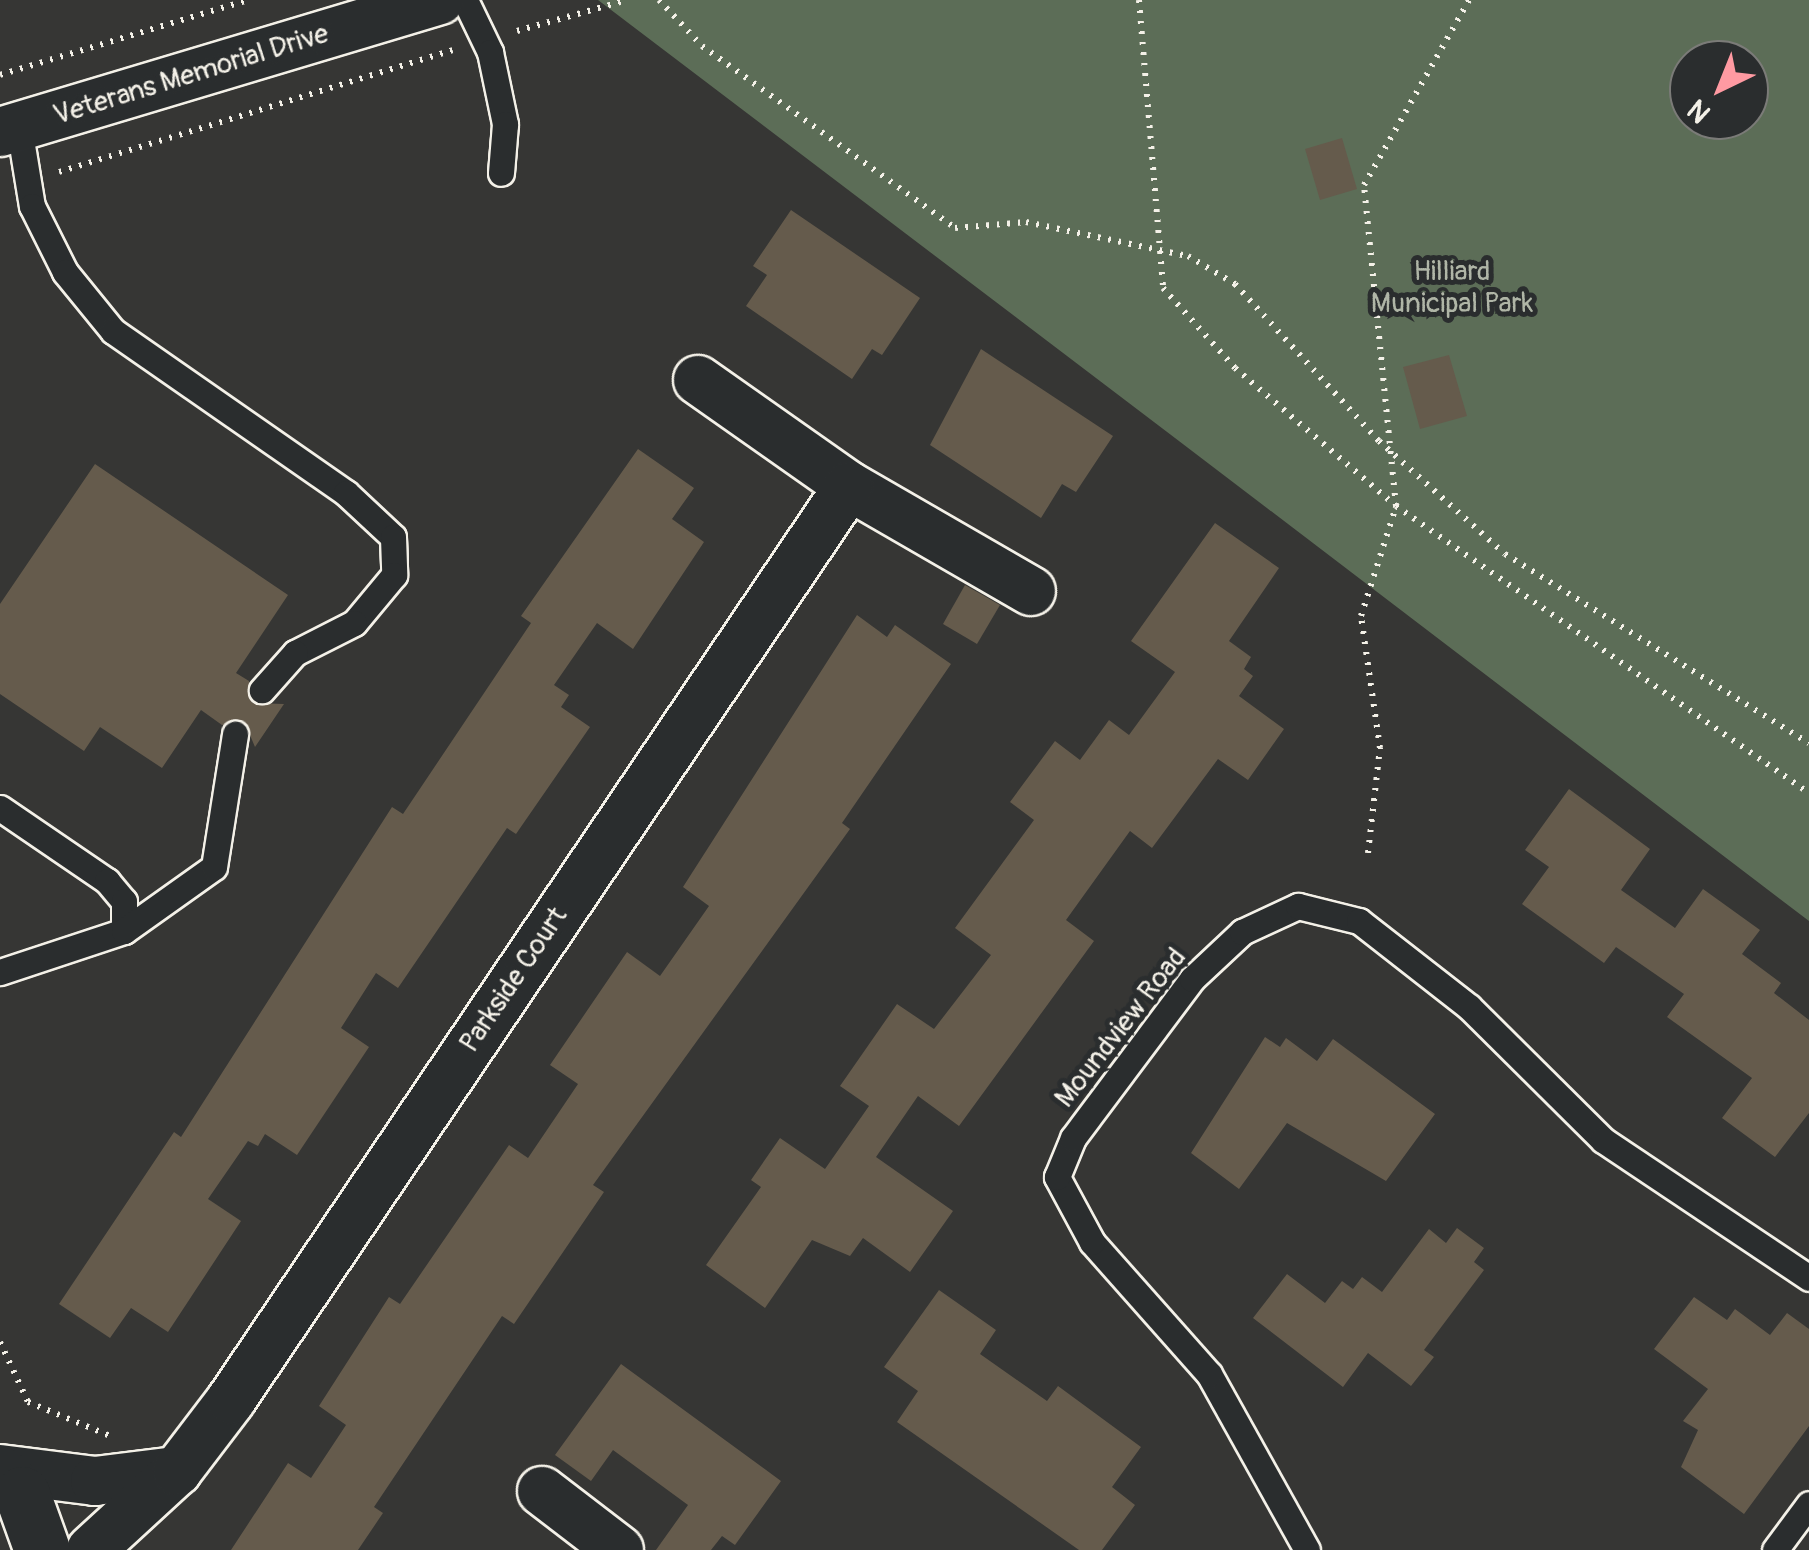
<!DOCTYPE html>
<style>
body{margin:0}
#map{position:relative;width:1809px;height:1550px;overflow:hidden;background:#363634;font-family:Pangolin,sans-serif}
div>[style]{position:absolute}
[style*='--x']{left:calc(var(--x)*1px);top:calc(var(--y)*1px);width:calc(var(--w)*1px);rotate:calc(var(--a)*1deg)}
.green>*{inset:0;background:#5c6d57}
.building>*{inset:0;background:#655b4c}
.path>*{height:6px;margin-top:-3px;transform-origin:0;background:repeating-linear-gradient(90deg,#f4f1e8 0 2.5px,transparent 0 10.5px)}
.roads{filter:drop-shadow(2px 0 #f4f1e8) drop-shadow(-2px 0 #f4f1e8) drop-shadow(0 2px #f4f1e8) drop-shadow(0 -2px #f4f1e8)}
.service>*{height:25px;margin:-12.5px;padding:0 12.5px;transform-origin:12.5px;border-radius:12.5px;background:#2a2d2e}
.minor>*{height:48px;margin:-24px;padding:0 24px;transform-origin:24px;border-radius:24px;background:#2a2d2e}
.secondary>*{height:55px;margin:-27.5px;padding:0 27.5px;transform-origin:27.5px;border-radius:27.5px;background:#2a2d2e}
span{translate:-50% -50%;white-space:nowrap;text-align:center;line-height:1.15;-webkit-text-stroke:10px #2a2d2e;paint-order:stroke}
.street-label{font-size:28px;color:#f4f1e8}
.park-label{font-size:28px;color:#b0b6a7}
.north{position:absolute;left:1669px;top:40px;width:100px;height:100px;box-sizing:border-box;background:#2a2d2e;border:2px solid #7b7b78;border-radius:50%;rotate:223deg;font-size:28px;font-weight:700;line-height:40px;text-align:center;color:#f4f1e8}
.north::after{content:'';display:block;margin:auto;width:35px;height:45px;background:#ff9aa2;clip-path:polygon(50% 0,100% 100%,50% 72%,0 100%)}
</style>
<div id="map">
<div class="green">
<i style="clip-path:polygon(evenodd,598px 0,1809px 0,1809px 921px,1175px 438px,598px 0,1689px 60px,1749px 60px,1749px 120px,1689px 120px,1689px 60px)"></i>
</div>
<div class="building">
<i style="clip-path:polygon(1342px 138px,1357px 189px,1320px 200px,1305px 149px)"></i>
<i style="clip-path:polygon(791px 210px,920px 298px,882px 355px,872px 349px,852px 379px,746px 306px,767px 275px,753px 266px)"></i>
<i style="clip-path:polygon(981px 349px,1113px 436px,1076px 492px,1062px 484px,1041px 518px,930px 445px)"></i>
<i style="clip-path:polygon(1449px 355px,1467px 416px,1420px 429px,1403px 367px)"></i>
<i style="clip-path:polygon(638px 449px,694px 488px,672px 519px,704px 542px,633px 649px,597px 623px,554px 685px,569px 695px,561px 707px,590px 727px,516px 834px,507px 828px,398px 988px,376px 973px,341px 1028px,369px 1047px,297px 1155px,265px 1134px,258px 1146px,248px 1141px,208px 1199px,241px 1221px,168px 1332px,131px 1308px,110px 1338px,59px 1304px,174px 1132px,181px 1137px,392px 807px,403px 814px,531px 623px,521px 616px)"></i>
<i style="clip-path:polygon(95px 464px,288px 595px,236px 673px,249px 681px,252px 703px,284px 704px,255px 747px,244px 721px,222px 725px,201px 710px,162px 768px,100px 727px,84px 751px,0 694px,0 604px)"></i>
<i style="clip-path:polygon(1215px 523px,1279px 568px,1229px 641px,1251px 657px,1244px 669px,1253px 676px,1239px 696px,1284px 729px,1248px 780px,1218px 759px,1152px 848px,1130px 831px,1066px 920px,1094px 941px,959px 1126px,918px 1096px,876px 1157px,953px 1211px,910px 1272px,863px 1238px,850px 1256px,812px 1240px,765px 1308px,706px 1265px,761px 1187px,751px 1180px,780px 1138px,825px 1169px,869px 1106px,840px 1086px,897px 1004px,934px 1029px,991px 955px,955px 928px,1034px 820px,1010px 802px,1055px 741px,1080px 760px,1109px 720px,1129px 735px,1175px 672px,1131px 641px)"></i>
<i style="clip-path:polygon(965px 585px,1000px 605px,977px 644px,943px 624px)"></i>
<i style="clip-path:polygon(857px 615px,887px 637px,895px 625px,951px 664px,842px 823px,850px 829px,593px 1185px,604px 1192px,514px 1324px,502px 1316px,374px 1507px,383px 1513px,358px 1550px,231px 1550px,288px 1463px,311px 1478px,346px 1425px,319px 1406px,389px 1297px,400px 1304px,509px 1145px,528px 1158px,578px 1084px,550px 1065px,627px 952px,660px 976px,709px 906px,683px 887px)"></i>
<i style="clip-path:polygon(1569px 789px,1650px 849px,1621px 890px,1675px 928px,1703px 889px,1760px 930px,1742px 954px,1781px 983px,1774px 993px,1809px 1020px,1809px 1113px,1775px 1157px,1722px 1118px,1752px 1078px,1667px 1017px,1684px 994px,1616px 947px,1604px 963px,1522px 904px,1549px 867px,1525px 850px)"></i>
<i style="clip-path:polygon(1265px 1037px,1280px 1047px,1286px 1038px,1317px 1061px,1333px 1039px,1435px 1114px,1386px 1181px,1287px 1123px,1239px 1189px,1191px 1153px)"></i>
<i style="clip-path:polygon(1457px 1228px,1484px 1248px,1474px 1262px,1484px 1270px,1424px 1350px,1434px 1357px,1411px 1386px,1368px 1353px,1343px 1387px,1253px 1318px,1287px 1274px,1325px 1303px,1342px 1281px,1353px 1289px,1362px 1277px,1382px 1292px,1429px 1229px,1446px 1243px)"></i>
<i style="clip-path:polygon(939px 1290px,996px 1330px,980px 1354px,1047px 1401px,1058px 1386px,1141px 1447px,1112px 1487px,1135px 1505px,1102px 1550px,1079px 1550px,897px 1422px,918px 1391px,884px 1367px)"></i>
<i style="clip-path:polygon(1694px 1297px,1727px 1320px,1735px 1309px,1770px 1335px,1787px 1313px,1809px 1329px,1809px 1426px,1744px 1514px,1681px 1467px,1698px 1430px,1683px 1421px,1708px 1389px,1654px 1349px)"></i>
<i style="clip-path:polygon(621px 1364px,781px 1481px,735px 1545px,722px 1536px,711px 1550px,656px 1550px,688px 1505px,613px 1450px,591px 1481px,555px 1455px)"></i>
</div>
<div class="path">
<i style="--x:659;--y:0;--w:63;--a:46.9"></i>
<i style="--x:702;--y:46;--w:312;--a:35.7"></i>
<i style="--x:955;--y:228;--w:71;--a:-4.8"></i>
<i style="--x:1026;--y:222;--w:166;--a:11.9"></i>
<i style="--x:1188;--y:256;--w:55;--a:30.8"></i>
<i style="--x:1235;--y:284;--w:213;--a:47.5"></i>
<i style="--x:1379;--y:441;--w:169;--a:41.9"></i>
<i style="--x:1505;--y:554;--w:358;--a:31.9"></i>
<i style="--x:1139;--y:0;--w:289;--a:85.2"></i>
<i style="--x:1163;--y:288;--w:108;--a:48"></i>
<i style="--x:1235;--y:368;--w:212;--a:40.6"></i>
<i style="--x:1396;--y:506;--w:503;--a:34.8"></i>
<i style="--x:517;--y:31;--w:114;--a:-15.7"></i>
<i style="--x:0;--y:75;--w:259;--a:-16.8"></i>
<i style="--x:59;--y:172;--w:412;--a:-17.2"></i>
<i style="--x:1368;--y:853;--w:106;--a:-83.5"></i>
<i style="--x:1380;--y:748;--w:133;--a:-98.2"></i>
<i style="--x:1361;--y:616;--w:115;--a:-72.3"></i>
<i style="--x:1396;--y:506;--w:323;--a:-95.7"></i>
<i style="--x:1364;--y:185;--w:213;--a:-60.4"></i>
<i style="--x:0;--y:1342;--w:66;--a:65"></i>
<i style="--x:28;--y:1402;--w:87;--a:22.4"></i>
</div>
<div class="roads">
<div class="service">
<i style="--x:465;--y:0;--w:58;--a:64.3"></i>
<i style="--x:490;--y:52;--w:74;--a:78.2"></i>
<i style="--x:505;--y:124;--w:49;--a:94.7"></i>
<i style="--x:19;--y:127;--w:80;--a:80.7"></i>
<i style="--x:32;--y:206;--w:74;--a:63.4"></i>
<i style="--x:65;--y:272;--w:76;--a:50.9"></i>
<i style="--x:113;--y:331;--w:284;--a:34.8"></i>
<i style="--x:346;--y:493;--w:64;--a:43.1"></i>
<i style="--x:393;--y:537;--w:38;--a:88"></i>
<i style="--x:394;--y:575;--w:62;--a:129.8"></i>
<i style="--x:354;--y:623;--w:66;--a:153"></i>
<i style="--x:295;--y:653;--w:50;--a:131.7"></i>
<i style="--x:0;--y:808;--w:130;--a:34.3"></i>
<i style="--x:107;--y:881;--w:26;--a:50"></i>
<i style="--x:124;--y:901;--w:30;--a:90"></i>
<i style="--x:124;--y:931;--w:131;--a:161.7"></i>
<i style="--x:124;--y:931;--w:110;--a:-35.4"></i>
<i style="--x:214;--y:867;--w:135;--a:-81"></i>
<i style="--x:1307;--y:1550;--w:201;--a:-119.1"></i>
<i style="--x:1209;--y:1374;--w:176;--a:-131.6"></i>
<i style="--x:1092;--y:1242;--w:74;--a:-118.3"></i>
<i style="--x:1057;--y:1177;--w:42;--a:-67.7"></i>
<i style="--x:1073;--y:1138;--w:199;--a:-53.2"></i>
<i style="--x:1192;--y:979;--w:69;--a:-43.2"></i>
<i style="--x:1242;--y:932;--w:62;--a:-24.9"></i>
<i style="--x:1298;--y:906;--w:63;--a:13.8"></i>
<i style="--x:1359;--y:921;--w:140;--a:38"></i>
<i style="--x:1469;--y:1007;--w:189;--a:44.8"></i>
<i style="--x:1603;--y:1140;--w:248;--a:33.8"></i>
<i style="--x:1775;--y:1550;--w:57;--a:-53.5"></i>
</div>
<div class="minor">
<i style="--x:0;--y:132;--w:459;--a:-16.7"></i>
<i style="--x:698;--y:380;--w:184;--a:35.1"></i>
<i style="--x:849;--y:486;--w:210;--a:30"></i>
<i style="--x:0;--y:1469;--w:96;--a:7.2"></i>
<i style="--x:95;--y:1481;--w:83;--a:-7"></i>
<i style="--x:542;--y:1491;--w:97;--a:37.5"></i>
<i style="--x:91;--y:1550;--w:117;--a:-42.6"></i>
<i style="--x:177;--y:1471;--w:89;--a:-52.7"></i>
<i style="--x:231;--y:1400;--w:1103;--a:-55.94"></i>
</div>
<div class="secondary">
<i style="--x:0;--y:1474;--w:30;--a:42"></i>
<i style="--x:22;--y:1494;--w:59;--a:70.3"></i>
</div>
</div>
<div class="street-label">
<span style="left:191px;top:75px;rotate:-17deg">Veterans Memorial Drive</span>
<span style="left:514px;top:980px;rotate:-56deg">Parkside Court</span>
<span style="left:1121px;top:1028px;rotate:-52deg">Moundview Road</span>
</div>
<div class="park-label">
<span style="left:1452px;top:288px">Hilliard<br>Municipal Park</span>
</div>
<div class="north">N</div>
</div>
